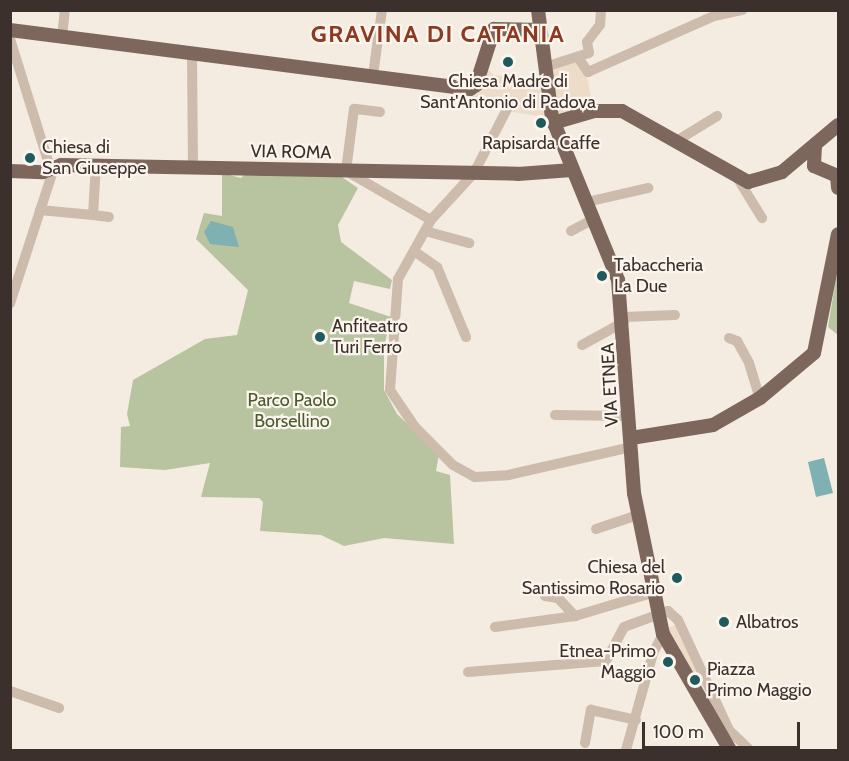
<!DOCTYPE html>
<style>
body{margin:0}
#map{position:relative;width:849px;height:761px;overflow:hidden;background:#f4ebe1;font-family:Cabin,sans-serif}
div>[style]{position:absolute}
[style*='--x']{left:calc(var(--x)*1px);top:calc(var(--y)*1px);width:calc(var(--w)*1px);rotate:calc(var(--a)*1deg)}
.green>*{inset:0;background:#b8c4a0}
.plaza>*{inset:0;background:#ecdcc8}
.water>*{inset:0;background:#7fb0b2}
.minor>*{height:10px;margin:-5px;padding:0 5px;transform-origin:5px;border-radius:5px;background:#cdbbac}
.major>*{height:14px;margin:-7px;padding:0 7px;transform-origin:7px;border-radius:7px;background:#7d675c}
.dots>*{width:16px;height:16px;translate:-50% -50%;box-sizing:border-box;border:3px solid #fbf5ee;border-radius:50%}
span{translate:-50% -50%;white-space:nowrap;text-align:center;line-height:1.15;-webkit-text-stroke:4.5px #fbf5ee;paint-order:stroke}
.poi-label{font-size:18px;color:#3b302b}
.left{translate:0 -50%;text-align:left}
.right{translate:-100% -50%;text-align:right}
.street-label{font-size:18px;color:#3b302b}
.park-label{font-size:18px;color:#4a5a2e}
.district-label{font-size:24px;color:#8c3b22;font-weight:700;letter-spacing:1.5px}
.frame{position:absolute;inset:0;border:12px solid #3b302b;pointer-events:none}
.scale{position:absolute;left:642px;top:722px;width:158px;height:27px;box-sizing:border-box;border:3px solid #3b302b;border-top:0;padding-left:8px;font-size:18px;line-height:21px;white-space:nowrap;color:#3b302b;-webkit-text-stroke:4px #fbf5ee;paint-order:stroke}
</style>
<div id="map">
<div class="green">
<i style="clip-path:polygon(222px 173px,241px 178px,246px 173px,339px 175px,358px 188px,338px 225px,341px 242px,392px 280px,390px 289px,354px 281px,349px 303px,391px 317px,384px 347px,384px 390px,397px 414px,439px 454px,436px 471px,450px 475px,454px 544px,384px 538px,344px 546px,321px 535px,260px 531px,263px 502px,259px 498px,201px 497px,210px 463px,165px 470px,120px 467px,121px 427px,130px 426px,127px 414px,133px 380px,205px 339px,237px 335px,248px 290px,196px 239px,204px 213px,222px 216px)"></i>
<i style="clip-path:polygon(838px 267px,838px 335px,828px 327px)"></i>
</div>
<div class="plaza">
<i style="clip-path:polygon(583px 58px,593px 106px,551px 118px,468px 105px,470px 89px,486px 68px,494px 75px,546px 80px,545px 67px)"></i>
<i style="clip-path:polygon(678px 624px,721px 720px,663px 630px)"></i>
</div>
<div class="water">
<i style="clip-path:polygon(211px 221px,233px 227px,239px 247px,210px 244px,204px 232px)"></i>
<i style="clip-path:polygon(824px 458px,833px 493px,816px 497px,808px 462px)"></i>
</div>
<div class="minor">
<i style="--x:62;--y:37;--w:27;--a:-84"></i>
<i style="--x:10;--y:39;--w:141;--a:72.7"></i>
<i style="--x:52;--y:174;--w:136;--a:108"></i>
<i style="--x:192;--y:54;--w:113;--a:89.5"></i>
<i style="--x:579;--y:59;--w:16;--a:55"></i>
<i style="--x:588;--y:72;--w:138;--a:-24"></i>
<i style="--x:714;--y:16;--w:29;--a:-12"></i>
<i style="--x:545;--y:67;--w:46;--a:-17.7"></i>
<i style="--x:589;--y:53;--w:11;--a:-100"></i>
<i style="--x:587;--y:42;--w:21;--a:-53"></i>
<i style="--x:600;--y:25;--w:15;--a:-86"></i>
<i style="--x:373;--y:75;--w:66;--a:-82.1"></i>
<i style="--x:507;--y:109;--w:72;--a:117.3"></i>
<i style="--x:474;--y:173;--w:64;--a:132.5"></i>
<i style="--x:431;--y:220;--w:68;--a:119.2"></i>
<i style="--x:398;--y:279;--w:111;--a:94.1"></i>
<i style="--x:390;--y:390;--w:45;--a:56"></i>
<i style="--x:415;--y:427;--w:54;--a:45"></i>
<i style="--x:453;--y:465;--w:25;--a:29"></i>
<i style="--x:475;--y:477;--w:33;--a:-3"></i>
<i style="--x:508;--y:475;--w:126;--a:-12.8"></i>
<i style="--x:380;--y:112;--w:26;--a:-173"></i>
<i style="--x:354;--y:109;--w:63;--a:97.4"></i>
<i style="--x:346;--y:171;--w:98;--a:30"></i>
<i style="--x:678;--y:140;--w:46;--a:-31.6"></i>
<i style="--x:738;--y:179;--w:46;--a:58.4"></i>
<i style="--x:587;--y:202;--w:63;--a:-12.9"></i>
<i style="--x:40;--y:210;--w:53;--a:5.4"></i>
<i style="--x:93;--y:215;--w:50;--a:-86.6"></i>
<i style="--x:93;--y:215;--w:16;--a:7"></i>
<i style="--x:425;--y:231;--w:46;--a:15.3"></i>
<i style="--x:571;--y:231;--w:27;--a:-28"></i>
<i style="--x:414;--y:251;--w:28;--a:35"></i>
<i style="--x:437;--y:267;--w:76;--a:67.5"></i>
<i style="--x:624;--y:317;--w:51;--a:-2.2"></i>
<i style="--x:729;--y:338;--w:9;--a:21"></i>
<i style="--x:737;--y:341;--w:25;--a:61"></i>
<i style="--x:749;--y:363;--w:37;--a:73"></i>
<i style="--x:582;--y:345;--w:48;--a:-28.7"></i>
<i style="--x:555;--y:415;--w:74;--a:0.8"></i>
<i style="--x:596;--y:529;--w:44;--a:-18.4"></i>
<i style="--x:545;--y:596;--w:13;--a:9"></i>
<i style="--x:558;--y:598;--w:25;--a:47"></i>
<i style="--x:495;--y:627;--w:81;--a:-7.8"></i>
<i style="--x:575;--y:616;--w:84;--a:-16.7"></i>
<i style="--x:468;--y:672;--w:138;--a:-4.6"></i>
<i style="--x:606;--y:661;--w:38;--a:-62"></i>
<i style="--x:624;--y:627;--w:47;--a:-20"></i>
<i style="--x:668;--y:611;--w:13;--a:42"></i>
<i style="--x:678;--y:620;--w:121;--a:65.1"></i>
<i style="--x:729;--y:730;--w:29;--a:44"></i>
<i style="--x:10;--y:691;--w:52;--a:19.1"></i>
<i style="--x:585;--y:743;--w:34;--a:-80"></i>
<i style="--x:591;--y:710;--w:46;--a:12.5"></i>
<i style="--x:626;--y:750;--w:101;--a:-74.4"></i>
<i style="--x:653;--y:653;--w:21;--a:-62"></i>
</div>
<div class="major">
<i style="--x:538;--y:10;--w:109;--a:82.6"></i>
<i style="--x:552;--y:118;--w:175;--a:67.8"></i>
<i style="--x:618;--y:280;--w:214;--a:85.7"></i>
<i style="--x:634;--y:493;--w:144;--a:78.4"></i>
<i style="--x:663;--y:634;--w:134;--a:60"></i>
<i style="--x:10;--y:30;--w:464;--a:7.3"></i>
<i style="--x:470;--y:89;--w:7;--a:-34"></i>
<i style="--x:476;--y:85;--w:59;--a:-72.2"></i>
<i style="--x:494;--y:29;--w:46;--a:1.2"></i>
<i style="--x:553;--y:123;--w:43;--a:-16.3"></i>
<i style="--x:594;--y:111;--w:28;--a:0"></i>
<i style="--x:622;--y:111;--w:145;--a:29.4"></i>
<i style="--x:748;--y:182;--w:35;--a:-16"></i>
<i style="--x:782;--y:172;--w:73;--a:-40"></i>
<i style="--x:815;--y:146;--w:20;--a:93"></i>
<i style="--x:814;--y:166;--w:25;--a:23"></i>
<i style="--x:837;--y:176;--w:12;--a:85"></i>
<i style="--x:10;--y:171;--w:33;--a:2"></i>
<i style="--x:43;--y:172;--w:19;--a:-21"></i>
<i style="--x:61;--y:165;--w:457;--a:1.1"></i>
<i style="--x:518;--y:174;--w:54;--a:-4.2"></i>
<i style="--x:631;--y:438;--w:83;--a:-9"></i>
<i style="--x:713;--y:425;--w:54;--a:-29.9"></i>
<i style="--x:760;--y:398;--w:70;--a:-39.8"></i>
<i style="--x:814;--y:353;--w:121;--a:-78.6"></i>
</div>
<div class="dots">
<i style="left:508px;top:62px;background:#1f5a5e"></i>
<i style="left:541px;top:123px;background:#1f5a5e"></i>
<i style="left:30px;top:158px;background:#1f5a5e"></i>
<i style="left:602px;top:276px;background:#1f5a5e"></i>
<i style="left:320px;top:337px;background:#1f5a5e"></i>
<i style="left:677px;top:578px;background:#1f5a5e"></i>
<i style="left:724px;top:622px;background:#1f5a5e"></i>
<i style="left:668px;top:662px;background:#1f5a5e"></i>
<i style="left:695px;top:680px;background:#1f5a5e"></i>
</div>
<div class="poi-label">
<span style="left:508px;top:92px">Chiesa Madre di<br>Sant'Antonio di Padova</span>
<span style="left:541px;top:143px">Rapisarda Caffe</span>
<span class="left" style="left:42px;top:158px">Chiesa di<br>San Giuseppe</span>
<span class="left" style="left:614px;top:276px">Tabaccheria<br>La Due</span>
<span class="left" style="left:332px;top:337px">Anfiteatro<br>Turi Ferro</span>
<span class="right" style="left:665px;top:578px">Chiesa del<br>Santissimo Rosario</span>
<span class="left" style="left:736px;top:622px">Albatros</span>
<span class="right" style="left:656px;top:662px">Etnea-Primo<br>Maggio</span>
<span class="left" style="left:707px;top:680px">Piazza<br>Primo Maggio</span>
</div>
<div class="street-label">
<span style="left:291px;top:152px;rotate:1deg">VIA ROMA</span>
<span style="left:610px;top:385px;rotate:-93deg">VIA ETNEA</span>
</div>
<div class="park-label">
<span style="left:292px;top:411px">Parco Paolo<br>Borsellino</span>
</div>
<div class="district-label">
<span style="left:438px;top:34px">GRAVINA DI CATANIA</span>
</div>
<div class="frame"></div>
<div class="scale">100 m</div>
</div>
